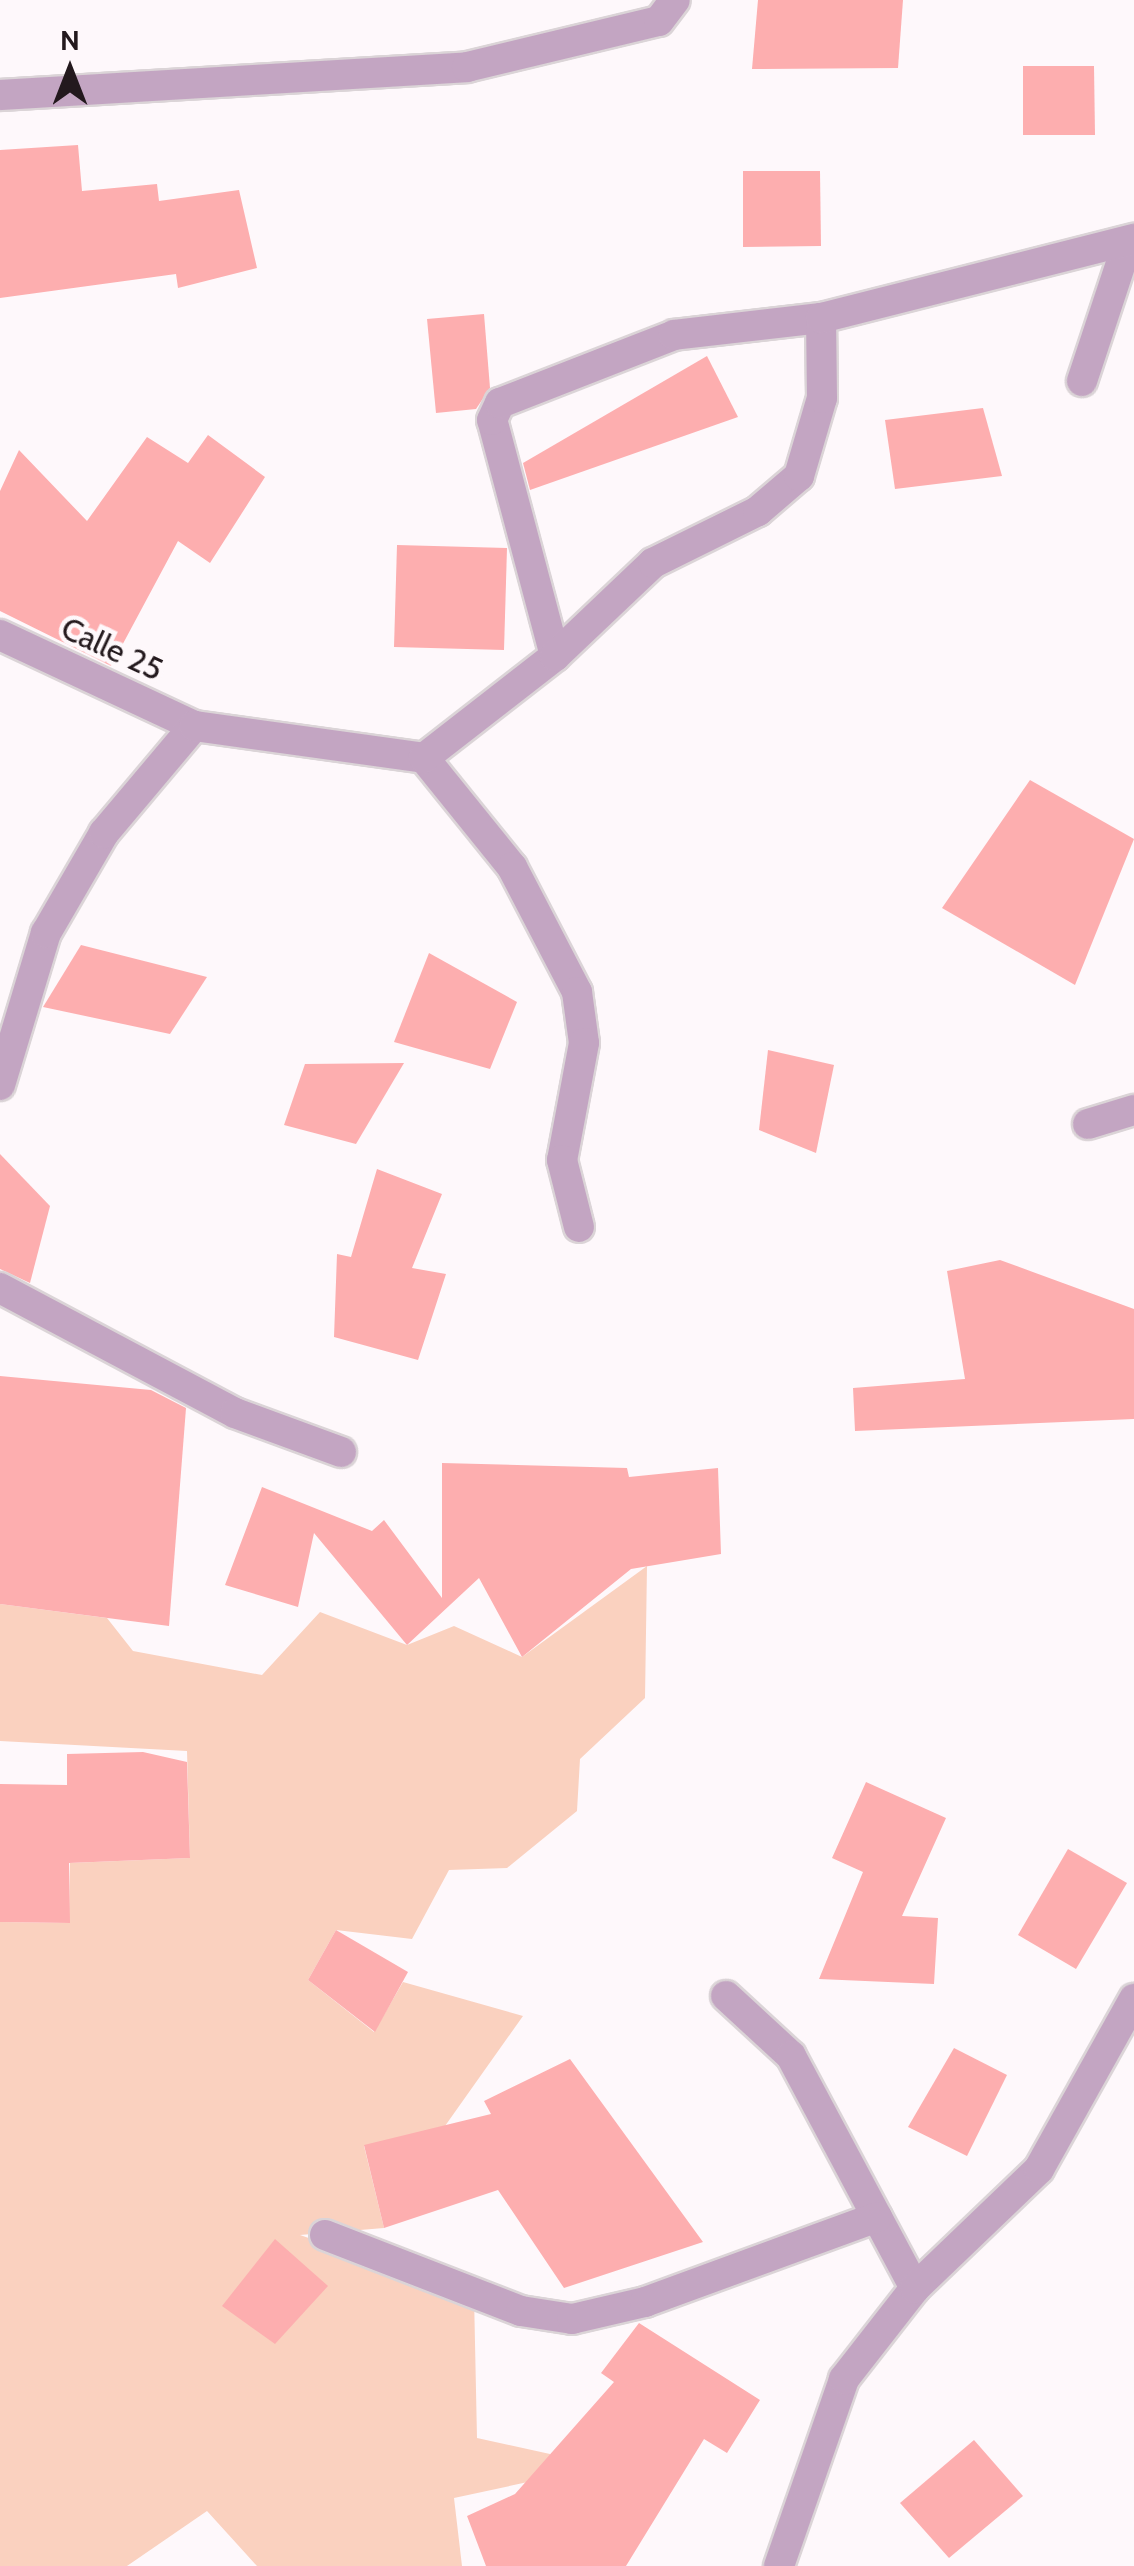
<!DOCTYPE html>
<style>
body{margin:0}
#map{position:relative;width:1134px;height:2566px;overflow:hidden;background:#fef8fb;font-family:Cabin,sans-serif}
div>[style]{position:absolute}
[style*='--x']{left:calc(var(--x)*1px);top:calc(var(--y)*1px);width:calc(var(--w)*1px);rotate:calc(var(--a)*1deg)}
.green>*{inset:0;background:#fad1bf}
.building>*{inset:0;background:#fdaeaf}
.roads{filter:drop-shadow(2px 0 #dbd4d7) drop-shadow(-2px 0 #dbd4d7) drop-shadow(0 2px #dbd4d7) drop-shadow(0 -2px #dbd4d7)}
.service>*{height:30px;margin:-15px;padding:0 15px;transform-origin:15px;border-radius:15px;background:#c3a5c2}
.minor>*{height:30px;margin:-15px;padding:0 15px;transform-origin:15px;border-radius:15px;background:#c3a5c2}
span{translate:-50% -50%;white-space:nowrap;text-align:center;line-height:1.15;-webkit-text-stroke:9px #fef8fb;paint-order:stroke}
.street-label{font-size:32px;color:#23191d}
.north{position:absolute;left:20px;top:20px;width:100px;height:100px;-webkit-text-stroke:8px #fef8fb;paint-order:stroke;rotate:0deg;font-size:28px;font-weight:700;line-height:40px;text-align:center;color:#23191d}
.north::after{content:'';display:block;margin:auto;width:35px;height:45px;background:#23191d;clip-path:polygon(50% 0,100% 100%,50% 72%,0 100%)}
</style>
<div id="map">
<div class="green">
<i style="clip-path:polygon(647px 1566px,645px 1698px,580px 1759px,577px 1811px,507px 1868px,449px 1870px,412px 1939px,336px 1930px,308px 1980px,374px 2032px,403px 1982px,523px 2016px,445px 2126px,364px 2146px,384px 2228px,300px 2235px,474px 2295px,477px 2438px,550px 2454px,551px 2477px,454px 2498px,462px 2566px,257px 2566px,207px 2511px,127px 2566px,0 2566px,0 1922px,69px 1923px,70px 1863px,190px 1858px,187px 1751px,0 1741px,0 1604px,107px 1618px,133px 1651px,262px 1675px,320px 1612px,407px 1645px,454px 1626px,522px 1657px)"></i>
</div>
<div class="building">
<i style="clip-path:polygon(758px 0,903px 0,898px 68px,752px 69px)"></i>
<i style="clip-path:polygon(1023px 66px,1094px 66px,1095px 135px,1023px 135px)"></i>
<i style="clip-path:polygon(78px 145px,82px 191px,157px 184px,159px 201px,239px 190px,257px 268px,178px 288px,176px 274px,0 298px,0 150px)"></i>
<i style="clip-path:polygon(743px 171px,820px 171px,821px 246px,743px 247px)"></i>
<i style="clip-path:polygon(484px 314px,490px 388px,476px 409px,436px 413px,427px 319px)"></i>
<i style="clip-path:polygon(707px 356px,738px 417px,530px 490px,523px 463px)"></i>
<i style="clip-path:polygon(983px 408px,1002px 476px,895px 489px,885px 420px)"></i>
<i style="clip-path:polygon(208px 435px,265px 477px,210px 563px,178px 541px,111px 666px,0 611px,0 491px,19px 450px,87px 521px,147px 437px,188px 463px)"></i>
<i style="clip-path:polygon(397px 545px,507px 548px,504px 650px,394px 647px)"></i>
<i style="clip-path:polygon(1030px 780px,1134px 839px,1075px 985px,942px 908px)"></i>
<i style="clip-path:polygon(81px 945px,207px 977px,170px 1034px,43px 1007px)"></i>
<i style="clip-path:polygon(429px 953px,517px 1002px,490px 1069px,394px 1042px)"></i>
<i style="clip-path:polygon(768px 1050px,834px 1065px,816px 1153px,759px 1130px)"></i>
<i style="clip-path:polygon(404px 1063px,356px 1144px,284px 1125px,305px 1064px)"></i>
<i style="clip-path:polygon(0 1154px,50px 1206px,30px 1283px,0 1269px)"></i>
<i style="clip-path:polygon(377px 1169px,442px 1194px,412px 1268px,446px 1274px,418px 1360px,334px 1337px,337px 1254px,351px 1257px)"></i>
<i style="clip-path:polygon(1000px 1260px,1134px 1309px,1134px 1419px,855px 1431px,853px 1388px,965px 1379px,947px 1271px)"></i>
<i style="clip-path:polygon(0 1376px,151px 1390px,186px 1408px,169px 1626px,0 1604px)"></i>
<i style="clip-path:polygon(442px 1463px,627px 1468px,629px 1477px,718px 1468px,721px 1554px,631px 1569px,522px 1657px,479px 1578px,407px 1645px,314px 1533px,298px 1607px,225px 1585px,262px 1487px,372px 1531px,384px 1520px,442px 1598px)"></i>
<i style="clip-path:polygon(143px 1752px,187px 1762px,190px 1858px,69px 1863px,70px 1923px,0 1922px,0 1784px,67px 1785px,67px 1754px)"></i>
<i style="clip-path:polygon(866px 1782px,946px 1818px,902px 1916px,938px 1918px,934px 1984px,819px 1979px,863px 1872px,832px 1858px)"></i>
<i style="clip-path:polygon(1068px 1849px,1127px 1883px,1076px 1969px,1018px 1935px)"></i>
<i style="clip-path:polygon(336px 1930px,408px 1972px,375px 2032px,308px 1980px)"></i>
<i style="clip-path:polygon(954px 2048px,1007px 2075px,967px 2156px,908px 2127px)"></i>
<i style="clip-path:polygon(570px 2059px,703px 2242px,564px 2288px,498px 2190px,384px 2228px,364px 2145px,491px 2114px,484px 2101px)"></i>
<i style="clip-path:polygon(275px 2239px,328px 2286px,275px 2344px,222px 2306px)"></i>
<i style="clip-path:polygon(639px 2323px,760px 2400px,727px 2453px,704px 2439px,626px 2566px,486px 2566px,467px 2516px,515px 2494px,614px 2382px,601px 2373px)"></i>
<i style="clip-path:polygon(974px 2440px,1023px 2496px,949px 2558px,900px 2503px)"></i>
</div>
<div class="roads">
<div class="service">
<i style="--x:1082;--y:381;--w:146;--a:-71.7"></i>
</div>
<div class="minor">
<i style="--x:0;--y:95;--w:468;--a:-3.4"></i>
<i style="--x:467;--y:67;--w:197;--a:-13.5"></i>
<i style="--x:659;--y:21;--w:26;--a:-53"></i>
<i style="--x:0;--y:635;--w:214;--a:25.1"></i>
<i style="--x:555;--y:656;--w:244;--a:-104.9"></i>
<i style="--x:492;--y:420;--w:19;--a:-65"></i>
<i style="--x:500;--y:403;--w:187;--a:-21.3"></i>
<i style="--x:674;--y:335;--w:148;--a:-6.6"></i>
<i style="--x:424;--y:758;--w:140;--a:51.1"></i>
<i style="--x:512;--y:867;--w:141;--a:62.5"></i>
<i style="--x:577;--y:992;--w:51;--a:82.2"></i>
<i style="--x:584;--y:1043;--w:119;--a:100.6"></i>
<i style="--x:562;--y:1160;--w:69;--a:75.8"></i>
<i style="--x:0;--y:1085;--w:159;--a:-73.2"></i>
<i style="--x:46;--y:933;--w:116;--a:-59.9"></i>
<i style="--x:104;--y:833;--w:140;--a:-49.9"></i>
<i style="--x:194;--y:726;--w:232;--a:7.9"></i>
<i style="--x:424;--y:758;--w:166;--a:-37.9"></i>
<i style="--x:555;--y:656;--w:135;--a:-43.5"></i>
<i style="--x:653;--y:563;--w:117;--a:-26.3"></i>
<i style="--x:758;--y:511;--w:54;--a:-40.5"></i>
<i style="--x:799;--y:476;--w:81;--a:-73.6"></i>
<i style="--x:822;--y:398;--w:80;--a:-90.7"></i>
<i style="--x:821;--y:318;--w:323;--a:-14.2"></i>
<i style="--x:1088;--y:1124;--w:48;--a:-16.9"></i>
<i style="--x:0;--y:1288;--w:266;--a:28"></i>
<i style="--x:235;--y:1413;--w:113;--a:20.2"></i>
<i style="--x:726;--y:1996;--w:88;--a:42.7"></i>
<i style="--x:791;--y:2056;--w:263;--a:61.9"></i>
<i style="--x:325;--y:2235;--w:210;--a:21.2"></i>
<i style="--x:521;--y:2311;--w:52;--a:8.9"></i>
<i style="--x:572;--y:2319;--w:75;--a:-13.1"></i>
<i style="--x:645;--y:2302;--w:247;--a:-20.1"></i>
<i style="--x:779;--y:2566;--w:198;--a:-70.8"></i>
<i style="--x:844;--y:2379;--w:115;--a:-52"></i>
<i style="--x:915;--y:2288;--w:172;--a:-43.8"></i>
<i style="--x:1039;--y:2169;--w:195;--a:-60.8"></i>
</div>
</div>
<div class="street-label">
<span style="left:112px;top:649px;rotate:25deg">Calle 25</span>
</div>
<div class="north">N</div>
</div>
